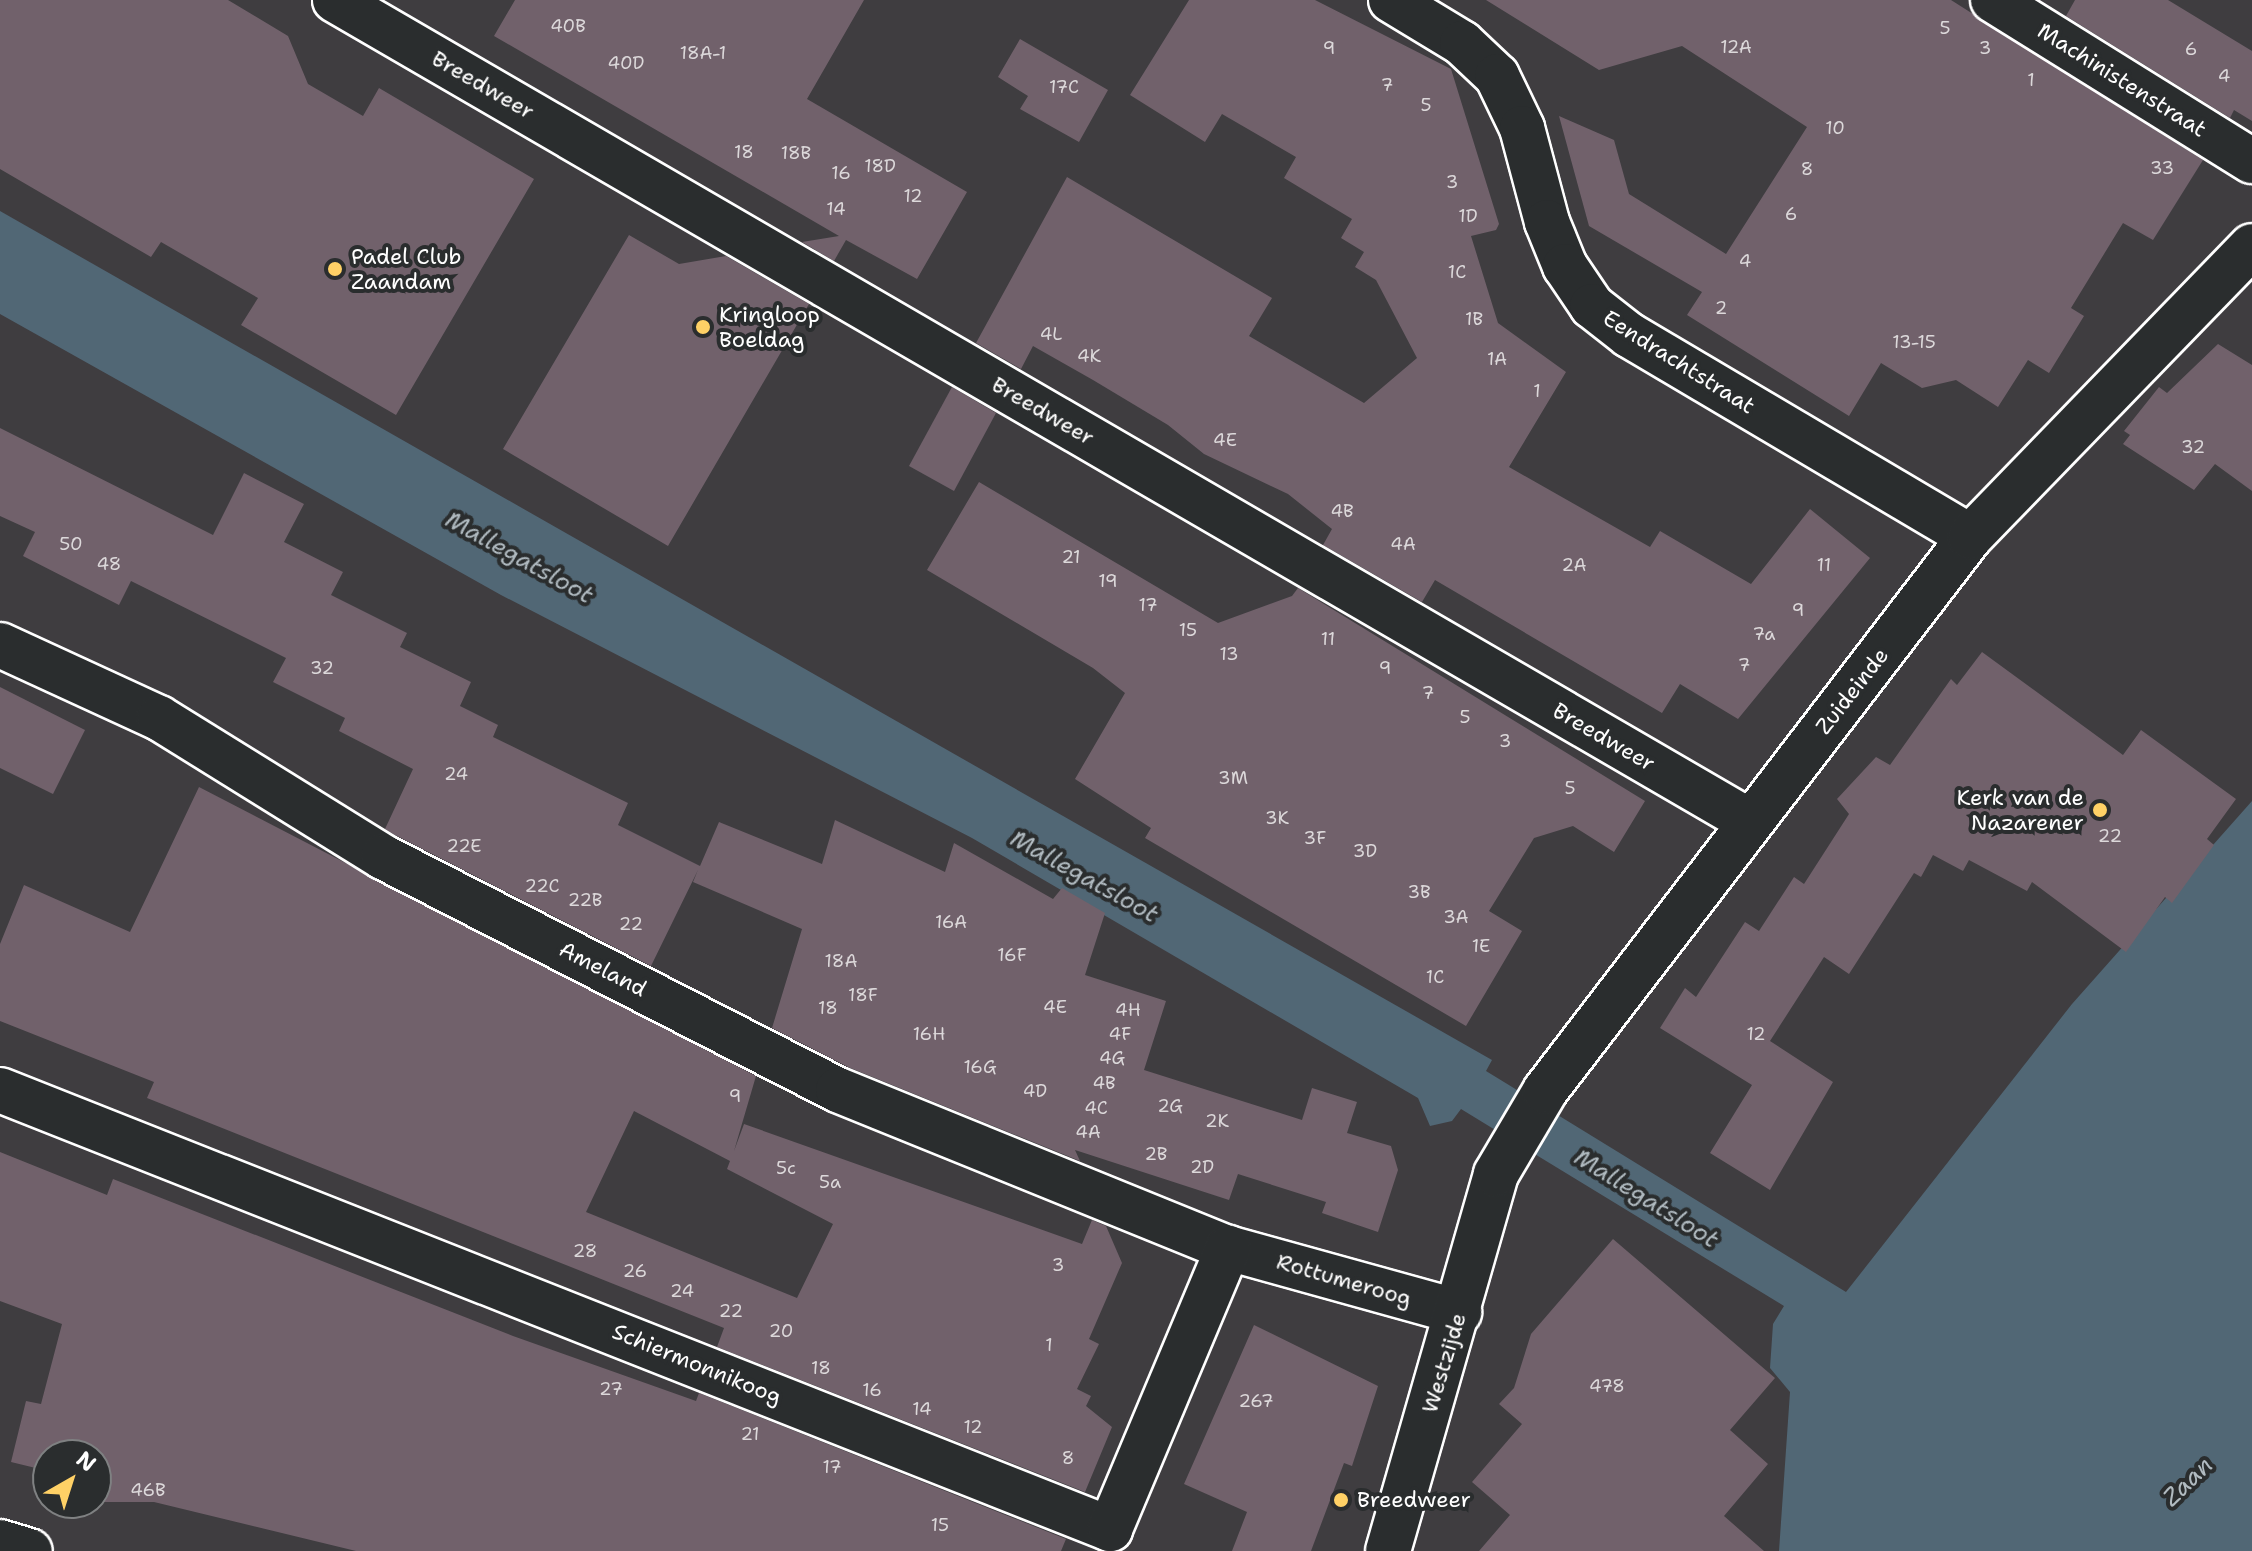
<!DOCTYPE html>
<style>
body{margin:0}
#map{position:relative;width:2252px;height:1551px;overflow:hidden;background:#3f3d40;font-family:"Shantell Sans",sans-serif}
div>[style]{position:absolute}
[style*='--x']{left:calc(var(--x)*1px);top:calc(var(--y)*1px);width:calc(var(--w)*1px);rotate:calc(var(--a)*1deg)}
.water>*{inset:0;background:#516775}
.building>*{inset:0;background:#71616b}
.roads{filter:drop-shadow(2px 0 #fff) drop-shadow(-2px 0 #fff) drop-shadow(0 2px #fff) drop-shadow(0 -2px #fff)}
.minor>*{height:44px;margin:-22px;padding:0 22px;transform-origin:22px;border-radius:22px;background:#2a2d2e}
.tertiary>*{height:44px;margin:-22px;padding:0 22px;transform-origin:22px;border-radius:22px;background:#2a2d2e}
.dots>*{width:22px;height:22px;translate:-50% -50%;box-sizing:border-box;border:4px solid #2a2d2e;border-radius:50%}
span{translate:-50% -50%;white-space:nowrap;text-align:center;line-height:1.15;-webkit-text-stroke:8px #2a2d2e;paint-order:stroke}
.number-label{font-size:18px;color:#dcd8da}
.number-label span{-webkit-text-stroke-width:0}
.street-label{font-size:22px;color:#fff}
.poi-label{font-size:22px;color:#fff}
.left{translate:0 -50%;text-align:left}
.right{translate:-100% -50%;text-align:right}
.water-label{font-size:24px;color:#b1bbc1;font-style:italic}
.north{position:absolute;left:32px;top:1439px;width:80px;height:80px;box-sizing:border-box;background:#2a2d2e;border:2px solid #7f8182;border-radius:50%;rotate:39deg;font-size:22px;font-weight:700;line-height:32px;text-align:center;color:#fff}
.north::after{content:'';display:block;margin:auto;width:28px;height:36px;background:#ffd166;clip-path:polygon(50% 0,100% 100%,50% 72%,0 100%)}
</style>
<div id="map">
<div class="water">
<i style="clip-path:polygon(0 211px,1492px 1060px,1486px 1071px,1846px 1292px,2072px 1004px,2252px 801px,2252px 1551px,1779px 1551px,1790px 1392px,1770px 1368px,1773px 1324px,1784px 1306px,1461px 1109px,1452px 1121px,1430px 1126px,1418px 1098px,972px 838px,501px 595px,0 314px)"></i>
</div>
<div class="building">
<i style="clip-path:polygon(0 0,228px 0,288px 36px,308px 84px,363px 116px,379px 88px,534px 179px,396px 415px,241px 325px,258px 298px,161px 242px,151px 257px,0 169px)"></i>
<i style="clip-path:polygon(515px 0,864px 0,807px 99px,967px 192px,917px 279px,846px 240px,834px 261px,802px 242px,839px 236px,494px 36px)"></i>
<i style="clip-path:polygon(1189px 0,1315px 0,1451px 69px,1499px 224px,1496px 230px,1471px 236px,1498px 323px,1566px 372px,1509px 467px,1650px 547px,1660px 531px,1751px 584px,1810px 509px,1870px 558px,1738px 719px,1680px 684px,1662px 713px,1435px 580px,1422px 602px,1323px 545px,1332px 529px,1288px 494px,1204px 454px,1168px 425px,1093px 380px,1033px 346px,1021px 369px,976px 343px,1067px 177px,1272px 298px,1249px 336px,1364px 403px,1417px 358px,1376px 280px,1355px 267px,1364px 252px,1341px 238px,1352px 219px,1284px 178px,1296px 157px,1222px 114px,1205px 142px,1130px 95px)"></i>
<i style="clip-path:polygon(1486px 0,1951px 0,2203px 160px,2153px 240px,2123px 223px,2071px 308px,2084px 316px,2049px 373px,2028px 360px,1998px 407px,1956px 380px,1922px 388px,1881px 363px,1849px 416px,1687px 315px,1702px 292px,1589px 226px,1559px 116px,1614px 140px,1629px 194px,1726px 254px,1807px 127px,1682px 46px,1599px 70px)"></i>
<i style="clip-path:polygon(2075px 0,2168px 0,2252px 51px,2252px 121px,2234px 110px,2230px 118px,2066px 16px)"></i>
<i style="clip-path:polygon(1020px 39px,1108px 90px,1079px 142px,1020px 109px,1028px 96px,998px 77px)"></i>
<i style="clip-path:polygon(629px 235px,679px 264px,726px 256px,809px 304px,668px 546px,503px 449px)"></i>
<i style="clip-path:polygon(2218px 344px,2252px 365px,2252px 491px,2215px 464px,2194px 490px,2123px 444px,2130px 435px,2124px 431px,2159px 387px,2167px 393px)"></i>
<i style="clip-path:polygon(952px 387px,996px 413px,954px 491px,909px 466px)"></i>
<i style="clip-path:polygon(0 428px,213px 535px,244px 473px,304px 504px,284px 542px,343px 572px,331px 595px,407px 633px,400px 647px,471px 682px,460px 706px,498px 725px,493px 737px,628px 803px,618px 825px,700px 866px,719px 822px,822px 864px,835px 820px,945px 872px,954px 843px,1053px 899px,1062px 888px,1105px 913px,1085px 975px,1166px 1001px,1144px 1070px,1302px 1120px,1312px 1088px,1357px 1102px,1347px 1133px,1391px 1146px,1398px 1170px,1378px 1232px,1322px 1213px,1326px 1202px,1238px 1174px,1229px 1200px,1075px 1150px,1080px 1161px,848px 1067px,772px 1028px,802px 929px,693px 882px,698px 870px,651px 966px,395px 835px,385px 829px,413px 769px,339px 731px,345px 718px,273px 682px,286px 658px,131px 581px,119px 605px,23px 556px,35px 532px,0 516px)"></i>
<i style="clip-path:polygon(979px 482px,1218px 623px,1292px 596px,1298px 588px,1645px 801px,1614px 852px,1573px 826px,1534px 838px,1489px 911px,1522px 931px,1466px 1026px,1145px 838px,1151px 828px,1075px 779px,1125px 693px,1093px 668px,927px 570px)"></i>
<i style="clip-path:polygon(1982px 652px,2123px 755px,2141px 730px,2236px 799px,2207px 839px,2214px 845px,2172px 903px,2165px 897px,2126px 952px,2032px 882px,2027px 891px,1969px 860px,1963px 871px,1933px 855px,1921px 877px,1914px 873px,1849px 974px,1824px 957px,1770px 1041px,1833px 1082px,1770px 1190px,1710px 1153px,1752px 1085px,1660px 1028px,1685px 988px,1696px 997px,1745px 922px,1759px 931px,1794px 877px,1804px 884px,1849px 814px,1837px 799px,1876px 757px,1890px 765px,1951px 679px,1957px 685px)"></i>
<i style="clip-path:polygon(0 687px,85px 730px,53px 794px,0 768px)"></i>
<i style="clip-path:polygon(evenodd,199px 787px,756px 1076px,734px 1151px,744px 1124px,1082px 1244px,1092px 1220px,1106px 1226px,1122px 1263px,1089px 1339px,1099px 1344px,1077px 1389px,1091px 1396px,1086px 1406px,1112px 1427px,1085px 1492px,717px 1347px,724px 1328px,147px 1098px,154px 1082px,0 1021px,0 944px,24px 885px,130px 932px,199px 787px,634px 1111px,730px 1161px,727px 1169px,833px 1224px,797px 1298px,586px 1212px,634px 1111px)"></i>
<i style="clip-path:polygon(0 1152px,107px 1195px,113px 1179px,513px 1336px,696px 1401px,699px 1393px,1066px 1539px,1061px 1551px,356px 1551px,154px 1502px,96px 1502px,96px 1455px,48px 1455px,48px 1471px,11px 1462px,26px 1401px,41px 1404px,62px 1324px,0 1301px)"></i>
<i style="clip-path:polygon(1613px 1239px,1775px 1378px,1730px 1430px,1768px 1464px,1724px 1516px,1764px 1551px,1479px 1551px,1510px 1515px,1472px 1482px,1522px 1424px,1499px 1404px,1514px 1388px,1531px 1334px)"></i>
<i style="clip-path:polygon(1254px 1325px,1378px 1386px,1352px 1466px,1344px 1463px,1311px 1551px,1232px 1551px,1247px 1512px,1184px 1484px)"></i>
</div>
<div class="roads">
<div class="minor">
<i style="--x:335;--y:0;--w:1637;--a:30.14"></i>
<i style="--x:1391;--y:0;--w:83;--a:31.2"></i>
<i style="--x:1462;--y:43;--w:48;--a:43.3"></i>
<i style="--x:1497;--y:76;--w:58;--a:64.3"></i>
<i style="--x:1522;--y:128;--w:97;--a:75.1"></i>
<i style="--x:1547;--y:222;--w:48;--a:67.8"></i>
<i style="--x:1565;--y:266;--w:48;--a:56"></i>
<i style="--x:1592;--y:306;--w:47;--a:38.1"></i>
<i style="--x:1629;--y:335;--w:396;--a:30.6"></i>
<i style="--x:1993;--y:0;--w:305;--a:31.9"></i>
<i style="--x:0;--y:645;--w:175;--a:24.7"></i>
<i style="--x:159;--y:718;--w:264;--a:31.8"></i>
<i style="--x:383;--y:857;--w:511;--a:27.12"></i>
<i style="--x:838;--y:1090;--w:421;--a:22.1"></i>
<i style="--x:1228;--y:1248;--w:240;--a:15.5"></i>
<i style="--x:0;--y:1090;--w:1194;--a:21.58"></i>
<i style="--x:1110;--y:1529;--w:305;--a:-67.2"></i>
<i style="--x:0;--y:1542;--w:31;--a:17"></i>
</div>
<div class="tertiary">
<i style="--x:1388;--y:1551;--w:392;--a:-74"></i>
<i style="--x:1496;--y:1174;--w:96;--a:-59.4"></i>
<i style="--x:1545;--y:1091;--w:698;--a:-52.51"></i>
<i style="--x:1970;--y:537;--w:405;--a:-45.9"></i>
</div>
</div>
<div class="dots">
<i style="left:335px;top:269px;background:#ffd166"></i>
<i style="left:703px;top:327px;background:#ffd166"></i>
<i style="left:2100px;top:810px;background:#ffd166"></i>
<i style="left:1341px;top:1500px;background:#ffd166"></i>
</div>
<div class="number-label">
<span style="left:568px;top:26px">40B</span>
<span style="left:1945px;top:28px">5</span>
<span style="left:1736px;top:47px">12A</span>
<span style="left:1329px;top:48px">9</span>
<span style="left:1985px;top:48px">3</span>
<span style="left:2191px;top:49px">6</span>
<span style="left:703px;top:53px">18A-1</span>
<span style="left:626px;top:63px">40D</span>
<span style="left:2224px;top:76px">4</span>
<span style="left:2031px;top:80px">1</span>
<span style="left:1387px;top:85px">7</span>
<span style="left:1064px;top:87px">17C</span>
<span style="left:1426px;top:105px">5</span>
<span style="left:1835px;top:128px">10</span>
<span style="left:744px;top:152px">18</span>
<span style="left:796px;top:153px">18B</span>
<span style="left:880px;top:166px">18D</span>
<span style="left:2162px;top:168px">33</span>
<span style="left:1807px;top:169px">8</span>
<span style="left:841px;top:173px">16</span>
<span style="left:1452px;top:182px">3</span>
<span style="left:913px;top:196px">12</span>
<span style="left:836px;top:209px">14</span>
<span style="left:1791px;top:214px">6</span>
<span style="left:1468px;top:216px">1D</span>
<span style="left:1745px;top:261px">4</span>
<span style="left:1457px;top:272px">1C</span>
<span style="left:1721px;top:308px">2</span>
<span style="left:1474px;top:319px">1B</span>
<span style="left:1051px;top:334px">4L</span>
<span style="left:1914px;top:342px">13-15</span>
<span style="left:1089px;top:356px">4K</span>
<span style="left:1497px;top:359px">1A</span>
<span style="left:1537px;top:391px">1</span>
<span style="left:1225px;top:440px">4E</span>
<span style="left:2193px;top:447px">32</span>
<span style="left:1342px;top:511px">4B</span>
<span style="left:71px;top:544px">50</span>
<span style="left:1403px;top:544px">4A</span>
<span style="left:1071px;top:557px">21</span>
<span style="left:109px;top:564px">48</span>
<span style="left:1574px;top:565px">2A</span>
<span style="left:1824px;top:565px">11</span>
<span style="left:1108px;top:581px">19</span>
<span style="left:1148px;top:605px">17</span>
<span style="left:1798px;top:610px">9</span>
<span style="left:1188px;top:630px">15</span>
<span style="left:1764px;top:634px">7a</span>
<span style="left:1328px;top:639px">11</span>
<span style="left:1229px;top:654px">13</span>
<span style="left:1744px;top:665px">7</span>
<span style="left:322px;top:668px">32</span>
<span style="left:1385px;top:668px">9</span>
<span style="left:1428px;top:693px">7</span>
<span style="left:1465px;top:717px">5</span>
<span style="left:1505px;top:741px">3</span>
<span style="left:456px;top:774px">24</span>
<span style="left:1233px;top:778px">3M</span>
<span style="left:1570px;top:788px">5</span>
<span style="left:1277px;top:818px">3K</span>
<span style="left:2110px;top:836px">22</span>
<span style="left:1315px;top:838px">3F</span>
<span style="left:464px;top:846px">22E</span>
<span style="left:1365px;top:851px">3D</span>
<span style="left:542px;top:886px">22C</span>
<span style="left:1419px;top:892px">3B</span>
<span style="left:585px;top:900px">22B</span>
<span style="left:1456px;top:917px">3A</span>
<span style="left:951px;top:922px">16A</span>
<span style="left:631px;top:924px">22</span>
<span style="left:1481px;top:946px">1E</span>
<span style="left:1012px;top:955px">16F</span>
<span style="left:841px;top:961px">18A</span>
<span style="left:1435px;top:977px">1C</span>
<span style="left:863px;top:995px">18F</span>
<span style="left:1055px;top:1007px">4E</span>
<span style="left:828px;top:1008px">18</span>
<span style="left:1128px;top:1010px">4H</span>
<span style="left:929px;top:1034px">16H</span>
<span style="left:1120px;top:1034px">4F</span>
<span style="left:1756px;top:1034px">12</span>
<span style="left:1112px;top:1058px">4G</span>
<span style="left:980px;top:1067px">16G</span>
<span style="left:1104px;top:1083px">4B</span>
<span style="left:1035px;top:1091px">4D</span>
<span style="left:735px;top:1096px">9</span>
<span style="left:1170px;top:1106px">2G</span>
<span style="left:1096px;top:1108px">4C</span>
<span style="left:1217px;top:1121px">2K</span>
<span style="left:1088px;top:1132px">4A</span>
<span style="left:1156px;top:1154px">2B</span>
<span style="left:1202px;top:1167px">2D</span>
<span style="left:786px;top:1168px">5c</span>
<span style="left:830px;top:1182px">5a</span>
<span style="left:585px;top:1251px">28</span>
<span style="left:1058px;top:1265px">3</span>
<span style="left:635px;top:1271px">26</span>
<span style="left:682px;top:1291px">24</span>
<span style="left:731px;top:1311px">22</span>
<span style="left:781px;top:1331px">20</span>
<span style="left:1049px;top:1345px">1</span>
<span style="left:821px;top:1368px">18</span>
<span style="left:1607px;top:1386px">478</span>
<span style="left:611px;top:1389px">27</span>
<span style="left:872px;top:1390px">16</span>
<span style="left:1256px;top:1401px">267</span>
<span style="left:922px;top:1409px">14</span>
<span style="left:973px;top:1427px">12</span>
<span style="left:750px;top:1434px">21</span>
<span style="left:1068px;top:1458px">8</span>
<span style="left:832px;top:1467px">17</span>
<span style="left:148px;top:1490px">46B</span>
<span style="left:940px;top:1525px">15</span>
</div>
<div class="street-label">
<span style="left:2122px;top:80px;rotate:32deg">Machinistenstraat</span>
<span style="left:483px;top:85px;rotate:30deg">Breedweer</span>
<span style="left:1679px;top:362px;rotate:32deg">Eendrachtstraat</span>
<span style="left:1043px;top:411px;rotate:30deg">Breedweer</span>
<span style="left:1852px;top:691px;rotate:-52deg">Zuideinde</span>
<span style="left:1604px;top:737px;rotate:30deg">Breedweer</span>
<span style="left:603px;top:969px;rotate:27deg">Ameland</span>
<span style="left:1344px;top:1280px;rotate:16deg">Rottumeroog</span>
<span style="left:1444px;top:1363px;rotate:-73deg">Westzijde</span>
<span style="left:697px;top:1364px;rotate:22deg">Schiermonnikoog</span>
</div>
<div class="poi-label">
<span class="left" style="left:351px;top:269px">Padel Club<br>Zaandam</span>
<span class="left" style="left:719px;top:327px">Kringloop<br>Boeldag</span>
<span class="right" style="left:2084px;top:810px">Kerk van de<br>Nazarener</span>
<span class="left" style="left:1357px;top:1500px">Breedweer</span>
</div>
<div class="water-label">
<span style="left:519px;top:558px;rotate:29deg">Mallegatsloot</span>
<span style="left:1084px;top:877px;rotate:29deg">Mallegatsloot</span>
<span style="left:1646px;top:1199px;rotate:32deg">Mallegatsloot</span>
<span style="left:2188px;top:1482px;rotate:-44deg">Zaan</span>
</div>
<div class="north">N</div>
</div>
